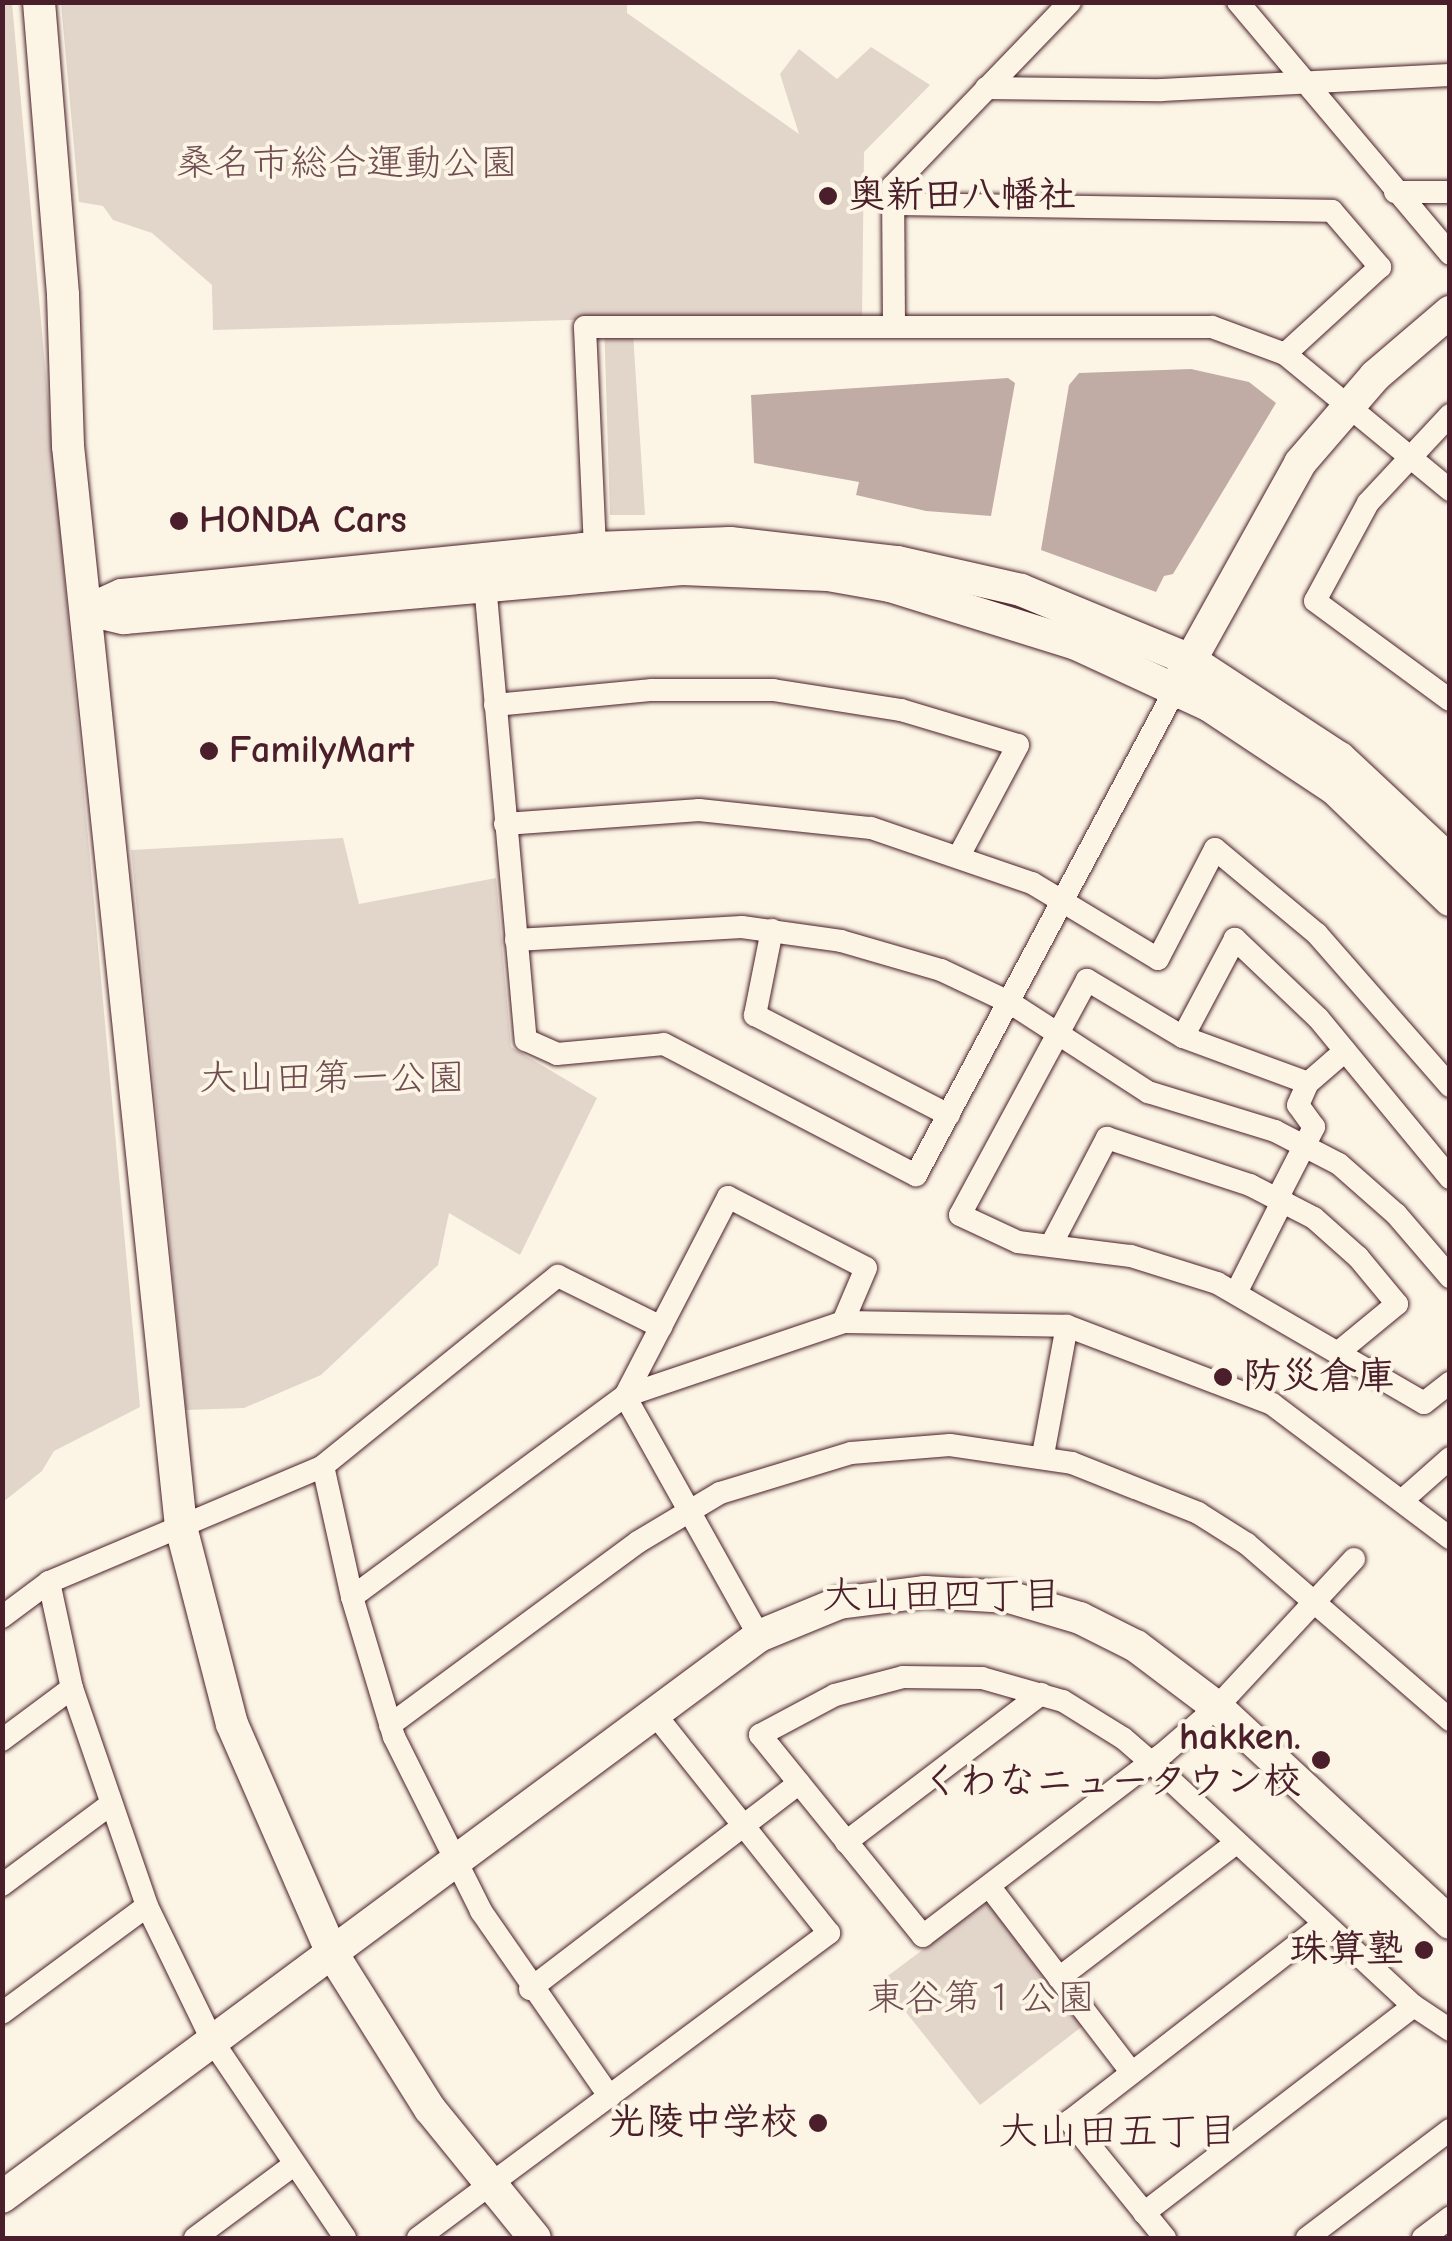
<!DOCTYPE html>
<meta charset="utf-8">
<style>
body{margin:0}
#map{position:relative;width:1452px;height:2241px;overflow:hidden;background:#fcf5e5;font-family:"Comic Neue","Klee One",sans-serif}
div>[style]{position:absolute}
.green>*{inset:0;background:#e2d5ca}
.water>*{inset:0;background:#c0aca5}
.roads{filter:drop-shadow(0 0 2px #4a1f2b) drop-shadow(0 0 2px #4a1f2b)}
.street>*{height:22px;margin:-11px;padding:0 11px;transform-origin:11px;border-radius:11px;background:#fcf5e5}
.secondary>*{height:32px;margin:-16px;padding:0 16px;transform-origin:16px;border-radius:16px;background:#fcf5e5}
.dots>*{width:28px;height:28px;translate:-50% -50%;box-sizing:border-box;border:5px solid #fcf5e5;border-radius:50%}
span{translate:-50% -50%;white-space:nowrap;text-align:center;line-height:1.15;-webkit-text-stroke:8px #fcf5e5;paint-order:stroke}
.park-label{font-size:38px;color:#704c53}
.poi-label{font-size:38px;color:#4a1f2b;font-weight:700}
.left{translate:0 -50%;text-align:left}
.right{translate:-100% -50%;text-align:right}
.neighbourhood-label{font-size:40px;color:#4a1f2b}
.frame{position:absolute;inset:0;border:5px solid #4a1f2b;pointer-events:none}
</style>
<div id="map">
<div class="green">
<div style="clip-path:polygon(12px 3px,140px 1407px,54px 1451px,42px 1471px,3px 1502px,2px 3px)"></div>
<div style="clip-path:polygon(61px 3px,627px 3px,627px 13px,799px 134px,780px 74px,799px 49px,837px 79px,871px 47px,930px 85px,864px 152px,862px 320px,632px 319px,645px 515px,610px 515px,604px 319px,213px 330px,212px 285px,152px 233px,113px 220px,103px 206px,79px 202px)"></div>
<div style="clip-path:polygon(343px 838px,359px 904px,496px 878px,511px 1047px,597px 1098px,520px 1255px,449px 1213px,438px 1265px,321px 1375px,244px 1408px,186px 1410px,131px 850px)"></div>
<div style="clip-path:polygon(984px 1904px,993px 1905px,1084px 2025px,980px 2105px,881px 1981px)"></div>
</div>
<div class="water">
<div style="clip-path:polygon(1191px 369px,1249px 382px,1276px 403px,1173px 574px,1164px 576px,1156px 592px,1041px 550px,1069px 385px,1079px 373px)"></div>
<div style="clip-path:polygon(1008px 378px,1015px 383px,991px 516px,926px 511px,856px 495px,859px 482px,754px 463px,751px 395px)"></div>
</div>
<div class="roads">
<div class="street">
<div style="left:1238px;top:2px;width:329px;rotate:49.9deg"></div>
<div style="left:986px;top:88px;width:176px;rotate:0.7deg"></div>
<div style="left:1162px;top:90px;width:288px;rotate:-3deg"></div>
<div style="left:1395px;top:192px;width:55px"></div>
<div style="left:893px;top:204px;width:439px;rotate:0.9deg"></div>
<div style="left:1332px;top:211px;width:74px;rotate:49.4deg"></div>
<div style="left:1380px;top:267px;width:129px;rotate:137.5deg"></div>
<div style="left:894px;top:326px;width:140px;rotate:-90.4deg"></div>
<div style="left:893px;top:186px;width:255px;rotate:-46.1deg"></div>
<div style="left:1450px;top:415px;width:120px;rotate:133deg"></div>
<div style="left:1368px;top:503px;width:111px;rotate:118.4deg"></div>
<div style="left:1315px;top:601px;width:167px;rotate:36.3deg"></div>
<div style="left:595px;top:548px;width:221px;rotate:-92.6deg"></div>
<div style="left:585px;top:327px;width:627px"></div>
<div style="left:1212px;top:327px;width:78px;rotate:20.3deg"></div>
<div style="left:1285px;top:354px;width:214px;rotate:39.5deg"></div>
<div style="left:485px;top:584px;width:458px;rotate:84.9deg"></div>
<div style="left:526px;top:1040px;width:34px;rotate:24deg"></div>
<div style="left:557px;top:1054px;width:107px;rotate:-5.3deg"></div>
<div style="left:664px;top:1044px;width:284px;rotate:27.5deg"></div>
<div style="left:916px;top:1175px;width:552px;rotate:-61.9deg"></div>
<div style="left:495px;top:705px;width:158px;rotate:-5.5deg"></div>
<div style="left:652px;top:690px;width:121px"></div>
<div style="left:773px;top:690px;width:130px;rotate:8.9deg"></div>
<div style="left:901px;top:710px;width:122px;rotate:16.7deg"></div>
<div style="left:1018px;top:745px;width:123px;rotate:118deg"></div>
<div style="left:505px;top:824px;width:195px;rotate:-4.1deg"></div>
<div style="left:699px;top:810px;width:173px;rotate:6deg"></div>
<div style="left:871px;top:828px;width:170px;rotate:18.9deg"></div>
<div style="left:1032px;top:883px;width:147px;rotate:31.1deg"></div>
<div style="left:1158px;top:959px;width:124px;rotate:-62.6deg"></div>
<div style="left:1215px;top:849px;width:133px;rotate:39.8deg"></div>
<div style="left:1317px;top:934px;width:202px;rotate:48.8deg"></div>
<div style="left:772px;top:930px;width:87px;rotate:101.3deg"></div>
<div style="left:755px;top:1015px;width:218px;rotate:27.3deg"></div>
<div style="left:516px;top:940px;width:226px;rotate:-3.3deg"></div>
<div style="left:742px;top:927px;width:100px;rotate:8deg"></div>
<div style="left:841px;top:941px;width:104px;rotate:16.2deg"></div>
<div style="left:941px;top:970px;width:75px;rotate:25.2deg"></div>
<div style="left:1009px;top:1002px;width:166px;rotate:32.9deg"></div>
<div style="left:1148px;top:1092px;width:133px;rotate:17.1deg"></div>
<div style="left:1275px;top:1131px;width:72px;rotate:27.3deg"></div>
<div style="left:1339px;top:1164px;width:76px;rotate:41.3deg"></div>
<div style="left:1396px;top:1214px;width:83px;rotate:49.4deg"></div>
<div style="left:1183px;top:1037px;width:133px;rotate:20.2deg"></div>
<div style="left:1308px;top:1083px;width:49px;rotate:-40.9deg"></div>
<div style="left:1450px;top:1178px;width:207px;rotate:-129.5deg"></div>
<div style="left:1318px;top:1018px;width:115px;rotate:-136.4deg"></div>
<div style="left:1235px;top:939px;width:111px;rotate:118deg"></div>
<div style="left:1183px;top:1037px;width:112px;rotate:-149.3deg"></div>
<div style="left:1087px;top:980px;width:267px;rotate:118.4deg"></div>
<div style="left:960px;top:1215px;width:64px;rotate:25deg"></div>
<div style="left:1018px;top:1242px;width:114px;rotate:7.1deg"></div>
<div style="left:1131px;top:1256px;width:90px;rotate:17.4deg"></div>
<div style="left:1217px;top:1283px;width:239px;rotate:30.1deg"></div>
<div style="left:1424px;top:1403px;width:33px;rotate:-38deg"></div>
<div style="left:1278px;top:1197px;width:79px;rotate:-62.8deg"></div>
<div style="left:1314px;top:1127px;width:27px;rotate:-126deg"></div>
<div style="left:1298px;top:1105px;width:24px;rotate:-66deg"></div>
<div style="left:1051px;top:1245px;width:121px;rotate:-62.4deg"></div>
<div style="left:1107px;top:1138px;width:151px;rotate:18.2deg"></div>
<div style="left:1250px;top:1185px;width:72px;rotate:27.3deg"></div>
<div style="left:1314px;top:1218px;width:59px;rotate:41.6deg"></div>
<div style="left:1358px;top:1257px;width:61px;rotate:50.3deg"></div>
<div style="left:1397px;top:1304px;width:74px;rotate:140.5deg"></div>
<div style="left:1236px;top:1293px;width:104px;rotate:-63.2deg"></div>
<div style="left:625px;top:1396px;width:224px;rotate:-62.6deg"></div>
<div style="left:728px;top:1197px;width:155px;rotate:27.2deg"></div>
<div style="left:866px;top:1268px;width:59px;rotate:113.1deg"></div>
<div style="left:625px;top:1396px;width:275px;rotate:60.8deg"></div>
<div style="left:1043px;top:1455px;width:131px;rotate:-79.5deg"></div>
<div style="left:323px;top:1466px;width:134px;rotate:77.5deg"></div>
<div style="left:352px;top:1597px;width:146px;rotate:73.3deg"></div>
<div style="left:394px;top:1737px;width:195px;rotate:63.4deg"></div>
<div style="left:481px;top:1911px;width:226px;rotate:55.3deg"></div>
<div style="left:1405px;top:1498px;width:60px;rotate:-41.6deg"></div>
<div style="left:1354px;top:1559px;width:202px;rotate:132.8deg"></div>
<div style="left:1217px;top:1707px;width:70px;rotate:139deg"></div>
<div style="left:1164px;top:1753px;width:16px;rotate:145deg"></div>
<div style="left:1151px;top:1762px;width:287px;rotate:142.7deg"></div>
<div style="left:923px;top:1936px;width:259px;rotate:-129deg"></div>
<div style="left:760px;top:1735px;width:85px;rotate:-28.1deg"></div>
<div style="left:835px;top:1695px;width:70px;rotate:-14.8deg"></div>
<div style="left:903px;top:1677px;width:79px;rotate:0.7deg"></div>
<div style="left:982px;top:1678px;width:84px;rotate:15.9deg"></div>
<div style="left:1063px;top:1701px;width:70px;rotate:31.7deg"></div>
<div style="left:1123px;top:1738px;width:37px;rotate:41deg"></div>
<div style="left:1151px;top:1762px;width:359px;rotate:42.9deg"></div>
<div style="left:1414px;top:2006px;width:43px;rotate:33.7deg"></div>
<div style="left:49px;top:1582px;width:108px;rotate:77.8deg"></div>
<div style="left:72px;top:1688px;width:231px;rotate:71deg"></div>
<div style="left:147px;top:1906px;width:151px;rotate:64.1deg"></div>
<div style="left:213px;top:2042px;width:236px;rotate:56deg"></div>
<div style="left:352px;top:1597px;width:339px;rotate:-36.4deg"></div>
<div style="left:625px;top:1396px;width:230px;rotate:-18.7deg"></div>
<div style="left:843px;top:1322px;width:224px;rotate:1deg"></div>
<div style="left:1067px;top:1326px;width:219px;rotate:20.8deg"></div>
<div style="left:1272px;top:1404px;width:223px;rotate:37deg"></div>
<div style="left:2px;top:1617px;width:59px;rotate:-36.7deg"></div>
<div style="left:49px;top:1582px;width:298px;rotate:-22.9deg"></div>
<div style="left:323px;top:1466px;width:302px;rotate:-39deg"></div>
<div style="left:558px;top:1276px;width:115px;rotate:26.3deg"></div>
<div style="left:390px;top:1725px;width:308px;rotate:-36.4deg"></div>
<div style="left:638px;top:1542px;width:96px;rotate:-30.9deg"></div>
<div style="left:720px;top:1493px;width:137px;rotate:-17deg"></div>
<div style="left:851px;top:1453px;width:99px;rotate:-4.6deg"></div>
<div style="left:950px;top:1445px;width:123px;rotate:8.4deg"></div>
<div style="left:1072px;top:1463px;width:136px;rotate:21.6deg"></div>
<div style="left:1198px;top:1513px;width:58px;rotate:32.3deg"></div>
<div style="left:1247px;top:1544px;width:269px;rotate:40.9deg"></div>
<div style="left:2px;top:1740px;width:87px;rotate:-36.6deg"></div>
<div style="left:846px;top:1842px;width:245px;rotate:-37.2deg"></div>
<div style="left:2px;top:1885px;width:136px;rotate:-36.6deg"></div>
<div style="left:989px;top:1886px;width:235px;rotate:52.6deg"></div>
<div style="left:1059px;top:1978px;width:223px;rotate:-37.3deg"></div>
<div style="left:530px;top:1989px;width:339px;rotate:-37.4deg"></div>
<div style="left:2px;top:2013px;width:180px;rotate:-36.4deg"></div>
<div style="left:1144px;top:2213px;width:340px;rotate:-37.5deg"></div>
<div style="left:195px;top:2238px;width:119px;rotate:-36.5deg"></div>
<div style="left:418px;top:2238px;width:512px;rotate:-36.58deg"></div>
<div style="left:829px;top:1933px;width:281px;rotate:-128.5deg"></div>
<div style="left:1165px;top:2238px;width:151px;rotate:-129.1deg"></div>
<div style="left:1070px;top:2121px;width:321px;rotate:-37.8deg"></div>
<div style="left:1307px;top:2238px;width:179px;rotate:-37.1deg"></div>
<div style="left:1423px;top:2238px;width:34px;rotate:-37deg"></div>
</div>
<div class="secondary">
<div style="left:39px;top:2px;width:294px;rotate:85.3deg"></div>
<div style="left:63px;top:295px;width:151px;rotate:88.1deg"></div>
<div style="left:68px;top:446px;width:1087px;rotate:84.03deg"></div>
<div style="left:181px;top:1527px;width:203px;rotate:75.5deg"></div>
<div style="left:232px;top:1724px;width:250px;rotate:66.4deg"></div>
<div style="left:332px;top:1953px;width:184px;rotate:57.9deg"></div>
<div style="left:430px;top:2109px;width:166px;rotate:50.9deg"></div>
<div style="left:88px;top:610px;width:37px;rotate:13deg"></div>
<div style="left:124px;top:618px;width:560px;rotate:-5.02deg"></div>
<div style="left:682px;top:569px;width:146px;rotate:2.4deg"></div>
<div style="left:828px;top:575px;width:63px;rotate:10.1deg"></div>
<div style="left:890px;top:586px;width:195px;rotate:17.3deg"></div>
<div style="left:1076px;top:644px;width:148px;rotate:24.8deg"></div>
<div style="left:1210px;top:706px;width:150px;rotate:33.6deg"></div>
<div style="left:1335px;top:789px;width:160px;rotate:44deg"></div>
<div style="left:88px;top:610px;width:37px;rotate:-24deg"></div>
<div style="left:122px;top:595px;width:475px;rotate:-5.7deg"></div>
<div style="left:595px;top:548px;width:135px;rotate:-2.1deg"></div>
<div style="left:730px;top:543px;width:169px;rotate:6.5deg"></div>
<div style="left:898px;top:562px;width:126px;rotate:12.8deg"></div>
<div style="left:1021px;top:590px;width:183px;rotate:22.5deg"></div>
<div style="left:1190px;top:660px;width:179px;rotate:33.2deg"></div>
<div style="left:1340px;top:758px;width:151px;rotate:43.1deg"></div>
<div style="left:1180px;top:679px;width:247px;rotate:-60.9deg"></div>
<div style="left:1300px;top:463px;width:115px;rotate:-49.2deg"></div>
<div style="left:1375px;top:376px;width:99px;rotate:-40.5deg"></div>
<div style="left:2px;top:2197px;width:942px;rotate:-36.54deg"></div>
<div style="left:759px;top:1636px;width:87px;rotate:-22.4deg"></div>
<div style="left:839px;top:1603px;width:87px;rotate:-7.3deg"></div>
<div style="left:925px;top:1592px;width:84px;rotate:3.4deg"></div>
<div style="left:1009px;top:1597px;width:74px;rotate:16.5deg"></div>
<div style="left:1080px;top:1618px;width:63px;rotate:26.6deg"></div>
<div style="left:1136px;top:1646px;width:101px;rotate:37deg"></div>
<div style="left:1217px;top:1707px;width:318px;rotate:42.8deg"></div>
</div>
</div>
<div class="dots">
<div style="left:828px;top:196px;background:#4a1f2b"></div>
<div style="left:179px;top:521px;background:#4a1f2b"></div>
<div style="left:209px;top:751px;background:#4a1f2b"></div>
<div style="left:1223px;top:1377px;background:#4a1f2b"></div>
<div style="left:1321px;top:1760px;background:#4a1f2b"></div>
<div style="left:1424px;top:1950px;background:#4a1f2b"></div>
<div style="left:818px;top:2123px;background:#4a1f2b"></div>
</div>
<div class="park-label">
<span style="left:347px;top:164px">桑名市総合運動公園</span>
<span style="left:332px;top:1079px">大山田第一公園</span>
<span style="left:981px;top:1999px">東谷第１公園</span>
</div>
<div class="poi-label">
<span class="left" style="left:848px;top:196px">奥新田八幡社</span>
<span class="left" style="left:199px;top:521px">HONDA Cars</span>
<span class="left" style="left:229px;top:751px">FamilyMart</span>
<span class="left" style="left:1243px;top:1377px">防災倉庫</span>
<span class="right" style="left:1301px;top:1760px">hakken.<br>くわなニュータウン校</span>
<span class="right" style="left:1404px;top:1950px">珠算塾</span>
<span class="right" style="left:798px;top:2123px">光陵中学校</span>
</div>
<div class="neighbourhood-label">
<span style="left:942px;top:1595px">大山田四丁目</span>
<span style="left:1118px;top:2131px">大山田五丁目</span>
</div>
<div class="frame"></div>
</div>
